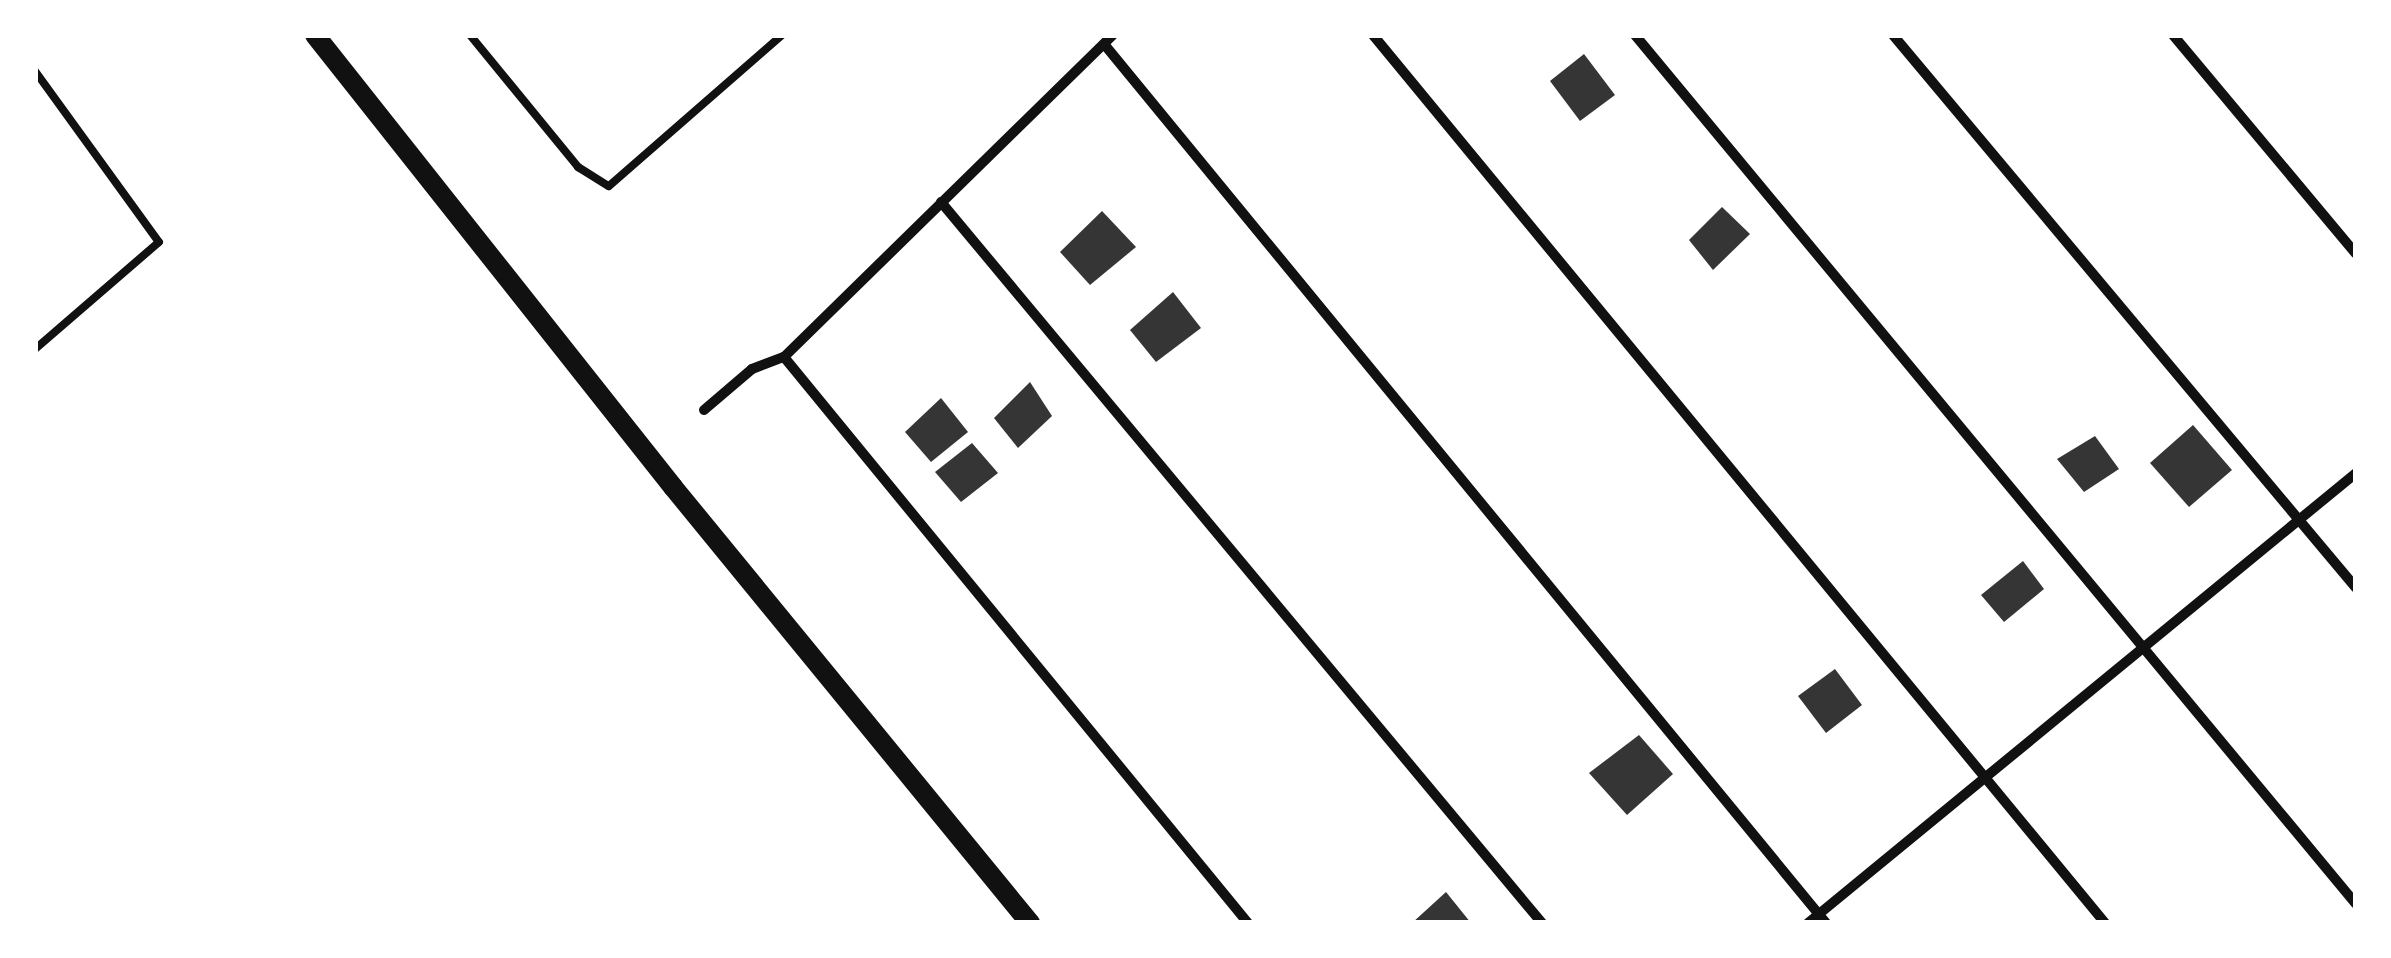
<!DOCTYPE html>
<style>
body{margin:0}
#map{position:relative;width:2391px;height:958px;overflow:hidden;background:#fff;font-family:"PT Serif",serif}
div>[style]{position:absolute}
.building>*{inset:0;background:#353535}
.service>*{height:8px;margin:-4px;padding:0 4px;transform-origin:4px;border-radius:4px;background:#111}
.minor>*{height:10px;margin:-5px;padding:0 5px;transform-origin:5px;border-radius:5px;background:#111}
.secondary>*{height:20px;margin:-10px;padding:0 10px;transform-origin:10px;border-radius:10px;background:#111}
span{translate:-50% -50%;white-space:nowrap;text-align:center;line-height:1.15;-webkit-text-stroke:10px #fff;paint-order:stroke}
.frame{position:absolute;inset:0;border:38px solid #fff;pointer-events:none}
</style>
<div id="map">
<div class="building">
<div style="clip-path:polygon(1584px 54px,1615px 95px,1580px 121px,1550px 81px)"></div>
<div style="clip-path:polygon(1722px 207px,1750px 234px,1713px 270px,1689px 240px)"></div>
<div style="clip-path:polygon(1102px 211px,1136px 247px,1090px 285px,1060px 252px)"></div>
<div style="clip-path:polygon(1173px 292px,1201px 328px,1156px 362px,1130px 330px)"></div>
<div style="clip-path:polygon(1030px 382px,1052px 416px,1018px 448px,994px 418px)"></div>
<div style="clip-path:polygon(941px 398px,968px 432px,931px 462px,905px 432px)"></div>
<div style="clip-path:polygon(2193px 425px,2232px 470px,2189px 507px,2150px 463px)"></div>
<div style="clip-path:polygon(2095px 436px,2119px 469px,2084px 492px,2057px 459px)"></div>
<div style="clip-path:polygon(972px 443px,998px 473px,961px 502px,935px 472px)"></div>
<div style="clip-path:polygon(2023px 561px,2044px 589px,2004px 622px,1981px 595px)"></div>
<div style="clip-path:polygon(1835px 669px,1862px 705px,1826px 733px,1798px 696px)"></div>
<div style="clip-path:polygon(1639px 735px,1673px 774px,1627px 815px,1589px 773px)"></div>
<div style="clip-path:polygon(1446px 892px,1471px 923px,1412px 923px)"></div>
</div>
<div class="service">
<div style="left:470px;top:35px;width:171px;rotate:50.7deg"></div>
<div style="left:578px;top:167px;width:36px;rotate:32deg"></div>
<div style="left:609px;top:186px;width:230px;rotate:-41.1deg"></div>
<div style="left:35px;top:71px;width:211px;rotate:54.1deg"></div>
<div style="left:159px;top:242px;width:164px;rotate:139.2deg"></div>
</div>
<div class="minor">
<div style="left:1373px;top:35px;width:1151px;rotate:50.5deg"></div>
<div style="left:1635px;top:35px;width:1129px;rotate:50.32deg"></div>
<div style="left:1893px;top:35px;width:721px;rotate:50.06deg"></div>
<div style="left:2173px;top:35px;width:285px;rotate:50.1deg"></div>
<div style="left:1104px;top:44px;width:1138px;rotate:50.6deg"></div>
<div style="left:941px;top:202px;width:939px;rotate:50.19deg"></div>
<div style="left:784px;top:357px;width:732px;rotate:50.66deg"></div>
<div style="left:704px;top:410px;width:63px;rotate:-40.5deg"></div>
<div style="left:752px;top:369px;width:34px;rotate:-21deg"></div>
<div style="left:784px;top:357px;width:460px;rotate:-44.4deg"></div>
<div style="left:1808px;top:923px;width:709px;rotate:-39.39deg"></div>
</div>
<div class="secondary">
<div style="left:315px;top:35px;width:577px;rotate:51.62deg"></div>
<div style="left:673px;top:487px;width:564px;rotate:50.69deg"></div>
</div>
<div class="frame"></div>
</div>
